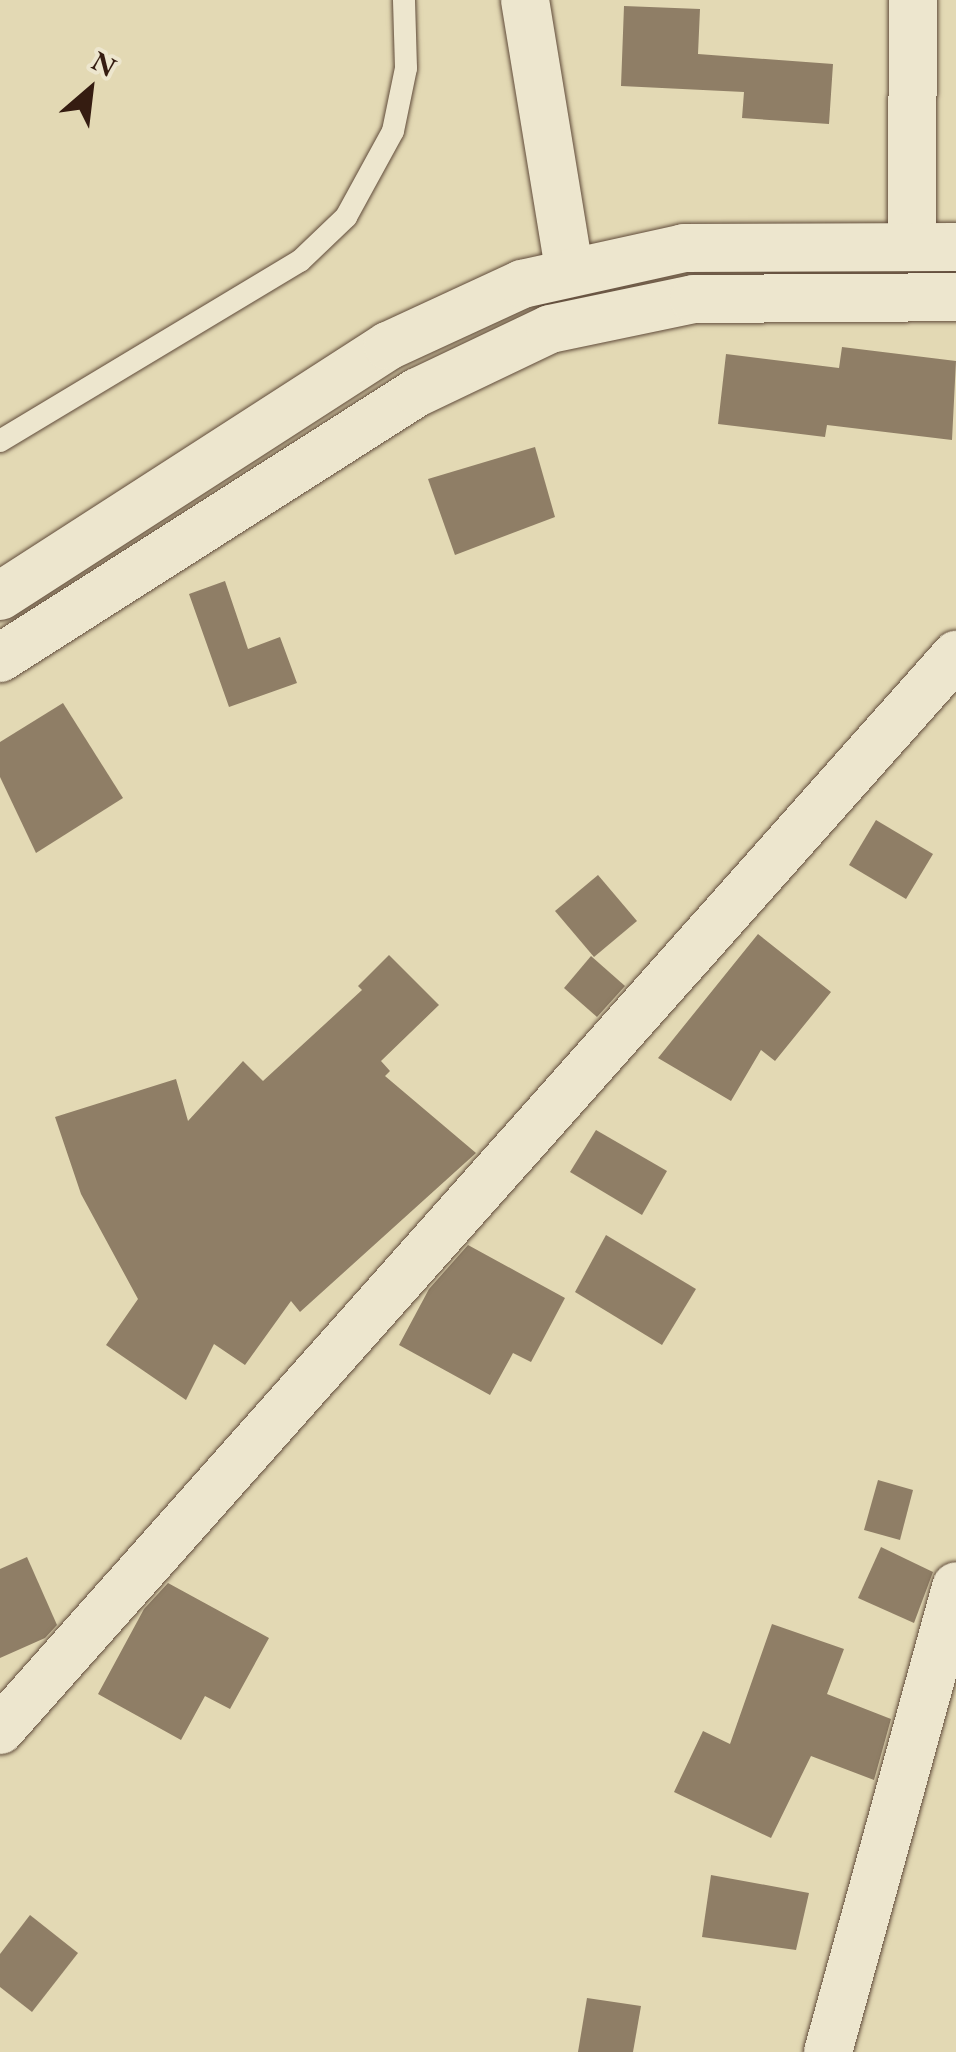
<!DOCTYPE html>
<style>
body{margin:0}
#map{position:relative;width:956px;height:2052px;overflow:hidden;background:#e3d9b4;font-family:"EB Garamond",serif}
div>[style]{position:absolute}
.building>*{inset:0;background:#8f7e66}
.roads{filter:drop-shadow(0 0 2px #604b3a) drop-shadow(0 0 2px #604b3a)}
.lane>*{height:22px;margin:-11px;padding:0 11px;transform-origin:11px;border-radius:11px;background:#ede6ce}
.street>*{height:48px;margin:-24px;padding:0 24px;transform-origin:24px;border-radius:24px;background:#ede6ce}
span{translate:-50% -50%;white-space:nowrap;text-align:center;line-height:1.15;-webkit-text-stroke:8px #ede6ce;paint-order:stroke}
.north{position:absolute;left:40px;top:40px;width:100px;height:100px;-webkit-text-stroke:8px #ede6ce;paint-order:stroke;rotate:28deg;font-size:28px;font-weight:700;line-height:40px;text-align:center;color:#351c11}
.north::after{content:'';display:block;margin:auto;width:35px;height:45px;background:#351c11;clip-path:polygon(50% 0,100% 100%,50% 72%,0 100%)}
</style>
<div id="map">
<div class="building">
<div style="clip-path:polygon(624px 6px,700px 9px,698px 54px,833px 64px,829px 124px,742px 118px,744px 92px,621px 86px)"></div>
<div style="clip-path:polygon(842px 347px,956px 361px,952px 440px,827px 425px,825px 437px,718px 424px,726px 354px,839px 368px)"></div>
<div style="clip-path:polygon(535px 447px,555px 517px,455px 555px,428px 479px)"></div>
<div style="clip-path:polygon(225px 581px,248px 649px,280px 637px,297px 683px,229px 707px,189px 594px)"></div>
<div style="clip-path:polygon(63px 703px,123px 798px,36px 853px,0 777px,0 742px)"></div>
<div style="clip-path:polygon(876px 820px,933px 854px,906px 899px,849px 865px)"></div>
<div style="clip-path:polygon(598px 875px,637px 921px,594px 957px,555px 911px)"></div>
<div style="clip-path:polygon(758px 934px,831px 992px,775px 1061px,761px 1050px,731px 1101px,658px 1058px)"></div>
<div style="clip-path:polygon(389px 955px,439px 1005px,381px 1061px,390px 1071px,385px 1076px,476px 1153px,300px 1312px,291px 1301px,245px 1365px,214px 1344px,186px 1400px,106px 1345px,138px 1299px,81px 1194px,55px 1117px,176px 1079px,188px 1121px,243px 1061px,263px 1081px,362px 990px,358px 986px)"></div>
<div style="clip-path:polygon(591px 956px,625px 986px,597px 1017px,564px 988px)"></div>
<div style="clip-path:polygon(596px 1130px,667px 1171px,642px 1215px,570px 1172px)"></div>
<div style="clip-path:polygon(606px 1235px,696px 1289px,662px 1345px,575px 1292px)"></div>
<div style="clip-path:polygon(468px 1245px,565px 1298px,531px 1362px,513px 1353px,490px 1395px,399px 1345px,429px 1289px)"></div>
<div style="clip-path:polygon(878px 1480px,913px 1490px,900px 1540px,864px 1530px)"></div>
<div style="clip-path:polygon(881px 1547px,933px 1572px,914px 1623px,858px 1598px)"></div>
<div style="clip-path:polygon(27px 1557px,57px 1625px,45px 1638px,0 1658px,0 1569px)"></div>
<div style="clip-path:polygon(168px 1583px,269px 1638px,230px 1709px,205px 1696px,181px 1740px,98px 1694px,144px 1609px)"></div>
<div style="clip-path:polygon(772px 1624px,844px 1649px,827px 1694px,891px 1719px,874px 1780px,811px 1756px,771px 1838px,674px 1792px,703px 1731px,730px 1744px)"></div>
<div style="clip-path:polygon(711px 1875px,809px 1893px,796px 1950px,702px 1937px)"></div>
<div style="clip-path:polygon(30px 1915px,78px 1953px,32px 2012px,0 1987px,0 1954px)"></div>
<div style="clip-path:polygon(587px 1998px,641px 2006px,633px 2052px,578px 2052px)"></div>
</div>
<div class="roads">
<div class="lane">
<div style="left:0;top:441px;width:350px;rotate:-31deg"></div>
<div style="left:300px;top:261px;width:64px;rotate:-43.7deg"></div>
<div style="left:346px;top:217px;width:98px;rotate:-61.3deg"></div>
<div style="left:393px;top:131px;width:64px;rotate:-78.3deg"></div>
<div style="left:406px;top:68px;width:68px;rotate:-91.7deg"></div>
</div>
<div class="street">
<div style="left:525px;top:0;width:273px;rotate:80.7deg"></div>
<div style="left:912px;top:245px;width:245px;rotate:-89.8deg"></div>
<div style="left:0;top:596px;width:462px;rotate:-32.8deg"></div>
<div style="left:388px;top:346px;width:148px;rotate:-24.8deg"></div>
<div style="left:522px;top:284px;width:166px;rotate:-12.5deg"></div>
<div style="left:684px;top:248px;width:272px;rotate:-0.2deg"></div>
<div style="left:0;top:658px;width:495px;rotate:-32.5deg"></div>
<div style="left:418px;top:392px;width:146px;rotate:-25.5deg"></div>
<div style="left:550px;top:329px;width:147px;rotate:-11.8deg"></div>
<div style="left:694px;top:299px;width:262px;rotate:-0.4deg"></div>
<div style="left:0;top:1730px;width:1439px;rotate:-48.35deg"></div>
<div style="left:828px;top:2052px;width:483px;rotate:-74.6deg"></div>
</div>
</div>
<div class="north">N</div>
</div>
